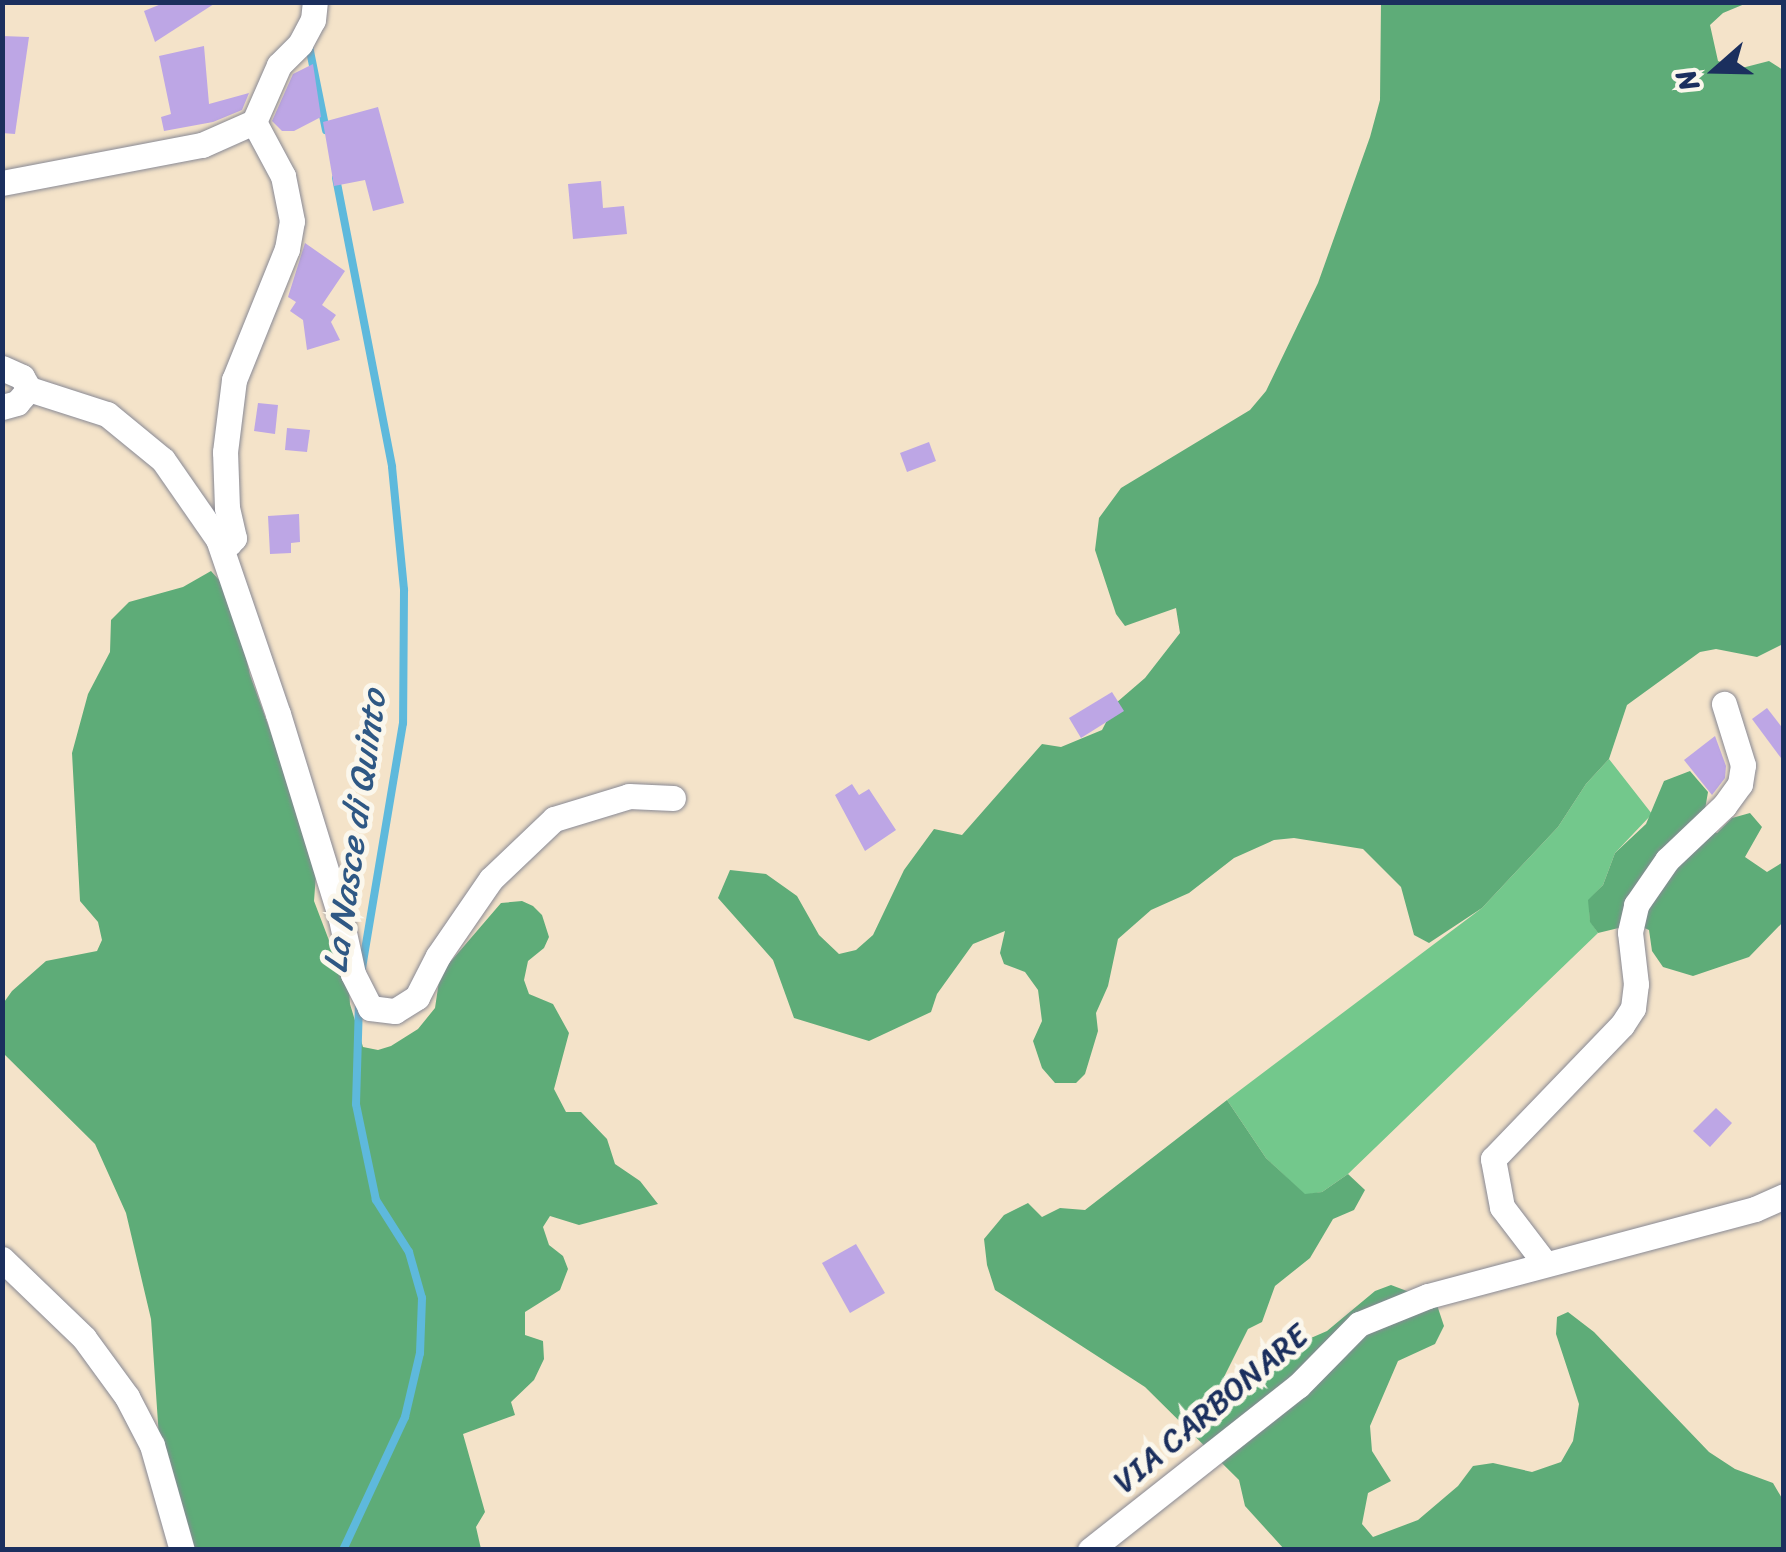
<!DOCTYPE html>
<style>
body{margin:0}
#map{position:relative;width:1786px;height:1552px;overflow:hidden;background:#f4e3c9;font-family:Sriracha,sans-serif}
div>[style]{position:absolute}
.green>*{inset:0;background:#73c88c}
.forest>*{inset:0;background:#5eac78}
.stream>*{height:8px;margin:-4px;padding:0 4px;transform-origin:4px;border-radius:4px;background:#5eb9dc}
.building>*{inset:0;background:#bda6e5}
.roads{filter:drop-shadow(0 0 2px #888994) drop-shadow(0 0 2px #888994)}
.minor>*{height:25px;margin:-12.5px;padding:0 12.5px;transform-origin:12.5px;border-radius:12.5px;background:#fff}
span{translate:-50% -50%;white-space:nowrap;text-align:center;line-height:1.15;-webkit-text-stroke:10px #fbf7ec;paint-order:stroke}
.street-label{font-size:32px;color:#1b2f5e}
.water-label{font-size:35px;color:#2f5884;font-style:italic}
.frame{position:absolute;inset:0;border:5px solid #1b2f5e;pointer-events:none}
.north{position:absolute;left:1666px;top:20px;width:100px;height:100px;-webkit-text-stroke:8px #fbf7ec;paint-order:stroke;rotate:250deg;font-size:28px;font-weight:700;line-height:40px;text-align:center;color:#1b2f5e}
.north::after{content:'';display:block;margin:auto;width:35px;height:45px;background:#1b2f5e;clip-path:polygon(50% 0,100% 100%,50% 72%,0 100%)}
</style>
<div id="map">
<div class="green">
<div style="clip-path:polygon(1609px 759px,1652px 814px,1615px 853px,1603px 885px,1589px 900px,1590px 921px,1598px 933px,1348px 1174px,1322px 1192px,1305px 1195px,1266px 1158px,1227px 1100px,1482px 908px,1558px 827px,1586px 784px)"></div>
</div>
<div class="forest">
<div style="clip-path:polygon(1381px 3px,1747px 3px,1723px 13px,1710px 25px,1718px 61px,1738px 69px,1769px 61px,1783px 70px,1783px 644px,1757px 657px,1716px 649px,1700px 652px,1627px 705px,1609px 759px,1586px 784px,1558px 827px,1482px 908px,1429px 943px,1414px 935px,1401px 887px,1363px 849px,1294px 838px,1274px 840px,1234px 858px,1189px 893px,1151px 910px,1118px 939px,1108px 986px,1096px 1013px,1098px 1031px,1085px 1074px,1076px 1083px,1055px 1083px,1042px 1068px,1033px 1041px,1042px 1021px,1038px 990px,1025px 972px,1004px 964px,1000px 953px,1005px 931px,973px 944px,937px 994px,931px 1012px,869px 1041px,794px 1018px,773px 960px,718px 898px,730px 870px,766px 874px,797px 896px,819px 935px,839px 954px,856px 950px,873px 935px,904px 870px,934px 829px,962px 835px,1042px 744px,1061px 747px,1102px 730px,1116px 703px,1145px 678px,1180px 633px,1176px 608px,1125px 626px,1116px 614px,1095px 550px,1099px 518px,1121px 488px,1250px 410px,1266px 391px,1318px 283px,1370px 137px,1380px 100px)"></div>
<div style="clip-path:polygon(211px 571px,220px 581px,240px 631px,250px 675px,317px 861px,314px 901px,330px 943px,348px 971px,350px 1004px,363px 1047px,378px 1050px,391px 1046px,418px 1029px,435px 1008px,440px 974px,501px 903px,522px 901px,533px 906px,542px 915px,549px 937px,544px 948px,528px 961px,524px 980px,529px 994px,553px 1004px,569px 1033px,554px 1089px,566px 1112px,581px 1112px,607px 1139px,615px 1164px,640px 1181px,658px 1204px,579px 1225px,550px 1216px,543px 1227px,549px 1245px,563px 1256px,568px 1269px,560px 1290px,525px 1312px,525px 1335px,543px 1341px,544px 1359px,534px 1380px,511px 1402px,515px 1415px,463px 1434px,485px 1512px,476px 1527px,481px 1549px,184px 1549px,159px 1438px,151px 1319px,126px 1213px,95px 1144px,3px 1053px,2px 1005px,12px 991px,46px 961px,97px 951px,102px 940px,98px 922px,80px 901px,72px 753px,88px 694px,110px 652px,111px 620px,129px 602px,183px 587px)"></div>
<div style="clip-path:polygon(1690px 771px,1708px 792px,1702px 827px,1717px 833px,1732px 818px,1750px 813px,1762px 827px,1745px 857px,1767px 872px,1783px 862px,1783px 922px,1749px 957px,1693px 976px,1663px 967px,1652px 951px,1649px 930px,1635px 924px,1598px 933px,1590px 922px,1588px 900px,1603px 885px,1615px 853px,1646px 824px,1664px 781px)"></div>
<div style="clip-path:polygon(1227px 1100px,1266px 1158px,1305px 1194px,1322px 1192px,1348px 1174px,1365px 1190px,1354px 1210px,1333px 1219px,1310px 1258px,1275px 1286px,1262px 1322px,1248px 1329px,1224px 1377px,1240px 1378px,1269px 1368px,1304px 1341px,1327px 1331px,1375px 1291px,1391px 1285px,1436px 1302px,1444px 1326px,1435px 1344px,1398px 1361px,1370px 1426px,1372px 1451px,1391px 1481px,1368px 1493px,1362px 1524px,1373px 1537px,1418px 1520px,1458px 1486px,1473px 1466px,1493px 1463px,1532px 1472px,1561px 1462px,1573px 1441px,1579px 1404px,1556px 1334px,1557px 1317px,1568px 1312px,1594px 1332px,1709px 1452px,1735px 1469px,1773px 1483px,1783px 1500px,1783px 1549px,1284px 1549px,1245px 1506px,1239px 1480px,1145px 1387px,995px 1290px,987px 1265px,984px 1239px,1004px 1215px,1028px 1203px,1042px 1217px,1060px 1208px,1085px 1210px)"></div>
</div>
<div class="stream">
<div style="left:309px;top:46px;width:86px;rotate:78.6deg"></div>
<div style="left:336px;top:178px;width:294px;rotate:79deg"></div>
<div style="left:392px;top:467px;width:124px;rotate:84.4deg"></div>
<div style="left:404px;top:590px;width:133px;rotate:90.4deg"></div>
<div style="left:403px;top:723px;width:249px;rotate:99.5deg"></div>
<div style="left:343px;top:1550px;width:147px;rotate:-65deg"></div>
<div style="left:405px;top:1417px;width:66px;rotate:-76.8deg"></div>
<div style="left:420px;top:1353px;width:55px;rotate:-87.9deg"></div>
<div style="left:422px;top:1298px;width:48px;rotate:-105.8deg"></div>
<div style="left:409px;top:1252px;width:62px;rotate:-122.4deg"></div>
<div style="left:376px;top:1200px;width:98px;rotate:-101.8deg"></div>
<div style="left:356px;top:1104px;width:101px;rotate:-88.3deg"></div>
</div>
<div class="building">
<div style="clip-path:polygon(166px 2px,217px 2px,155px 42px,144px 11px)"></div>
<div style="clip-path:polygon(2px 36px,29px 37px,15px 134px,2px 133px)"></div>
<div style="clip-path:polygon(204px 46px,209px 104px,249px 93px,242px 110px,213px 122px,164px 131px,161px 117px,171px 114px,159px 56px)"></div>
<div style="clip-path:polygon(313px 64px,321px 117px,294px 131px,282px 131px,272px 121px,293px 74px)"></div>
<div style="clip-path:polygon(378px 107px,404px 203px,373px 211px,365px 180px,334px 186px,323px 122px)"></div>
<div style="clip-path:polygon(601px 181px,603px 208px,624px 206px,627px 234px,573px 239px,568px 184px)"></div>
<div style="clip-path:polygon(305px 243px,345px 271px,322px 305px,336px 315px,331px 322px,340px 340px,307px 350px,303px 320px,290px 311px,296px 302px,288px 297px)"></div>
<div style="clip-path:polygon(258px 403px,278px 405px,275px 434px,254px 431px)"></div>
<div style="clip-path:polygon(287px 428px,310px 430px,307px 452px,285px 450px)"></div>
<div style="clip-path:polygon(929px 442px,936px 461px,907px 472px,900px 453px)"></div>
<div style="clip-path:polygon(299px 514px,300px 542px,291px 543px,291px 553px,270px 554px,268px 516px)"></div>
<div style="clip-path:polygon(1112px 692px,1124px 711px,1081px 738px,1069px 718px)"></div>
<div style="clip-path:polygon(1767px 708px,1784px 730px,1784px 762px,1752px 719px)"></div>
<div style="clip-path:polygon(1715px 736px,1726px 766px,1725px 778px,1712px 795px,1684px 760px)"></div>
<div style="clip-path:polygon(852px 784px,859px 795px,869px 789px,896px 830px,865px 851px,835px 795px)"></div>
<div style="clip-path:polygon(1716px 1108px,1732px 1123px,1710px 1147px,1693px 1131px)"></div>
<div style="clip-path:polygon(856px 1244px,885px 1293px,850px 1313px,822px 1263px)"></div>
</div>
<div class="roads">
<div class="minor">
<div style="left:2px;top:183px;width:204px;rotate:-10.8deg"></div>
<div style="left:202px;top:145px;width:57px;rotate:-23.9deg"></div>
<div style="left:2px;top:368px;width:22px;rotate:24deg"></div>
<div style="left:22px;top:377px;width:14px;rotate:60deg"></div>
<div style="left:29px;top:389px;width:18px;rotate:131deg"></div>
<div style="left:17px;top:403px;width:16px;rotate:165deg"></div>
<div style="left:29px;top:389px;width:82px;rotate:17.8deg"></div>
<div style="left:107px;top:414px;width:72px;rotate:39.4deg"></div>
<div style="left:163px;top:460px;width:96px;rotate:55.2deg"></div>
<div style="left:218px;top:539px;width:185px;rotate:71.1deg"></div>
<div style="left:278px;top:714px;width:214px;rotate:72.9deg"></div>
<div style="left:341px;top:919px;width:56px;rotate:77.7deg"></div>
<div style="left:353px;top:974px;width:38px;rotate:63deg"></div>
<div style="left:370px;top:1008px;width:25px;rotate:7deg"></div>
<div style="left:395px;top:1011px;width:26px;rotate:-32deg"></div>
<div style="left:417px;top:997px;width:46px;rotate:-62.9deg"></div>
<div style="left:438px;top:956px;width:93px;rotate:-55.5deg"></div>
<div style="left:491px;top:879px;width:87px;rotate:-43.6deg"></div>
<div style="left:554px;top:819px;width:78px;rotate:-17deg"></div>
<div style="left:629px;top:796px;width:44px;rotate:2.6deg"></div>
<div style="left:218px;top:539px;width:12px;rotate:20deg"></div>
<div style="left:229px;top:543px;width:7px;rotate:-45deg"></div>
<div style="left:234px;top:538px;width:31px;rotate:-103deg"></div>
<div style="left:227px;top:508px;width:56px;rotate:-92deg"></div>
<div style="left:225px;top:452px;width:73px;rotate:-82.9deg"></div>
<div style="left:234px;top:380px;width:141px;rotate:-68deg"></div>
<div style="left:287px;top:249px;width:28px;rotate:-80deg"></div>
<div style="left:292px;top:221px;width:46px;rotate:-101.3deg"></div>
<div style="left:283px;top:176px;width:61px;rotate:-118.2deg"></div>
<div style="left:254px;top:122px;width:62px;rotate:-66.3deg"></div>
<div style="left:279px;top:65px;width:30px;rotate:-45deg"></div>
<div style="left:300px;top:44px;width:27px;rotate:-62deg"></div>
<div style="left:313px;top:20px;width:18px;rotate:-84deg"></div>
<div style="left:2px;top:1259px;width:114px;rotate:43.9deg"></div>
<div style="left:84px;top:1338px;width:73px;rotate:53.9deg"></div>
<div style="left:127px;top:1397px;width:54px;rotate:62.5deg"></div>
<div style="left:152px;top:1445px;width:109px;rotate:74.1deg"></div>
<div style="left:1544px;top:1262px;width:69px;rotate:-127.4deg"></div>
<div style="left:1502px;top:1207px;width:49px;rotate:-100.6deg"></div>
<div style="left:1493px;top:1159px;width:186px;rotate:-46.1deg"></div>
<div style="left:1622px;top:1025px;width:20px;rotate:-57deg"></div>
<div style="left:1633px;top:1008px;width:24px;rotate:-83deg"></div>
<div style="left:1636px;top:984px;width:52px;rotate:-96.6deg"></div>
<div style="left:1630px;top:932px;width:28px;rotate:-77deg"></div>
<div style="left:1636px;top:905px;width:55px;rotate:-55.4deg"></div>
<div style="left:1667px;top:860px;width:79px;rotate:-43.5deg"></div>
<div style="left:1724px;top:806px;width:27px;rotate:-54deg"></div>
<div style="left:1740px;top:784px;width:19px;rotate:-81deg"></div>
<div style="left:1743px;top:765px;width:64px;rotate:-107.3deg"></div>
<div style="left:1090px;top:1550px;width:265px;rotate:-38.3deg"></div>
<div style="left:1298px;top:1386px;width:87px;rotate:-45.5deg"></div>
<div style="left:1359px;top:1324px;width:74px;rotate:-22.1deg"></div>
<div style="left:1428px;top:1296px;width:338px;rotate:-14.9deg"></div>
<div style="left:1755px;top:1209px;width:32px;rotate:-24deg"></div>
</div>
</div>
<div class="street-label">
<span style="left:1211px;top:1409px;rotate:-40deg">VIA CARBONARE</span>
</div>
<div class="water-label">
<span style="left:354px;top:831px;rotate:-82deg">La Nasce di Quinto</span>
</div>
<div class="frame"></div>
<div class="north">N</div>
</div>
